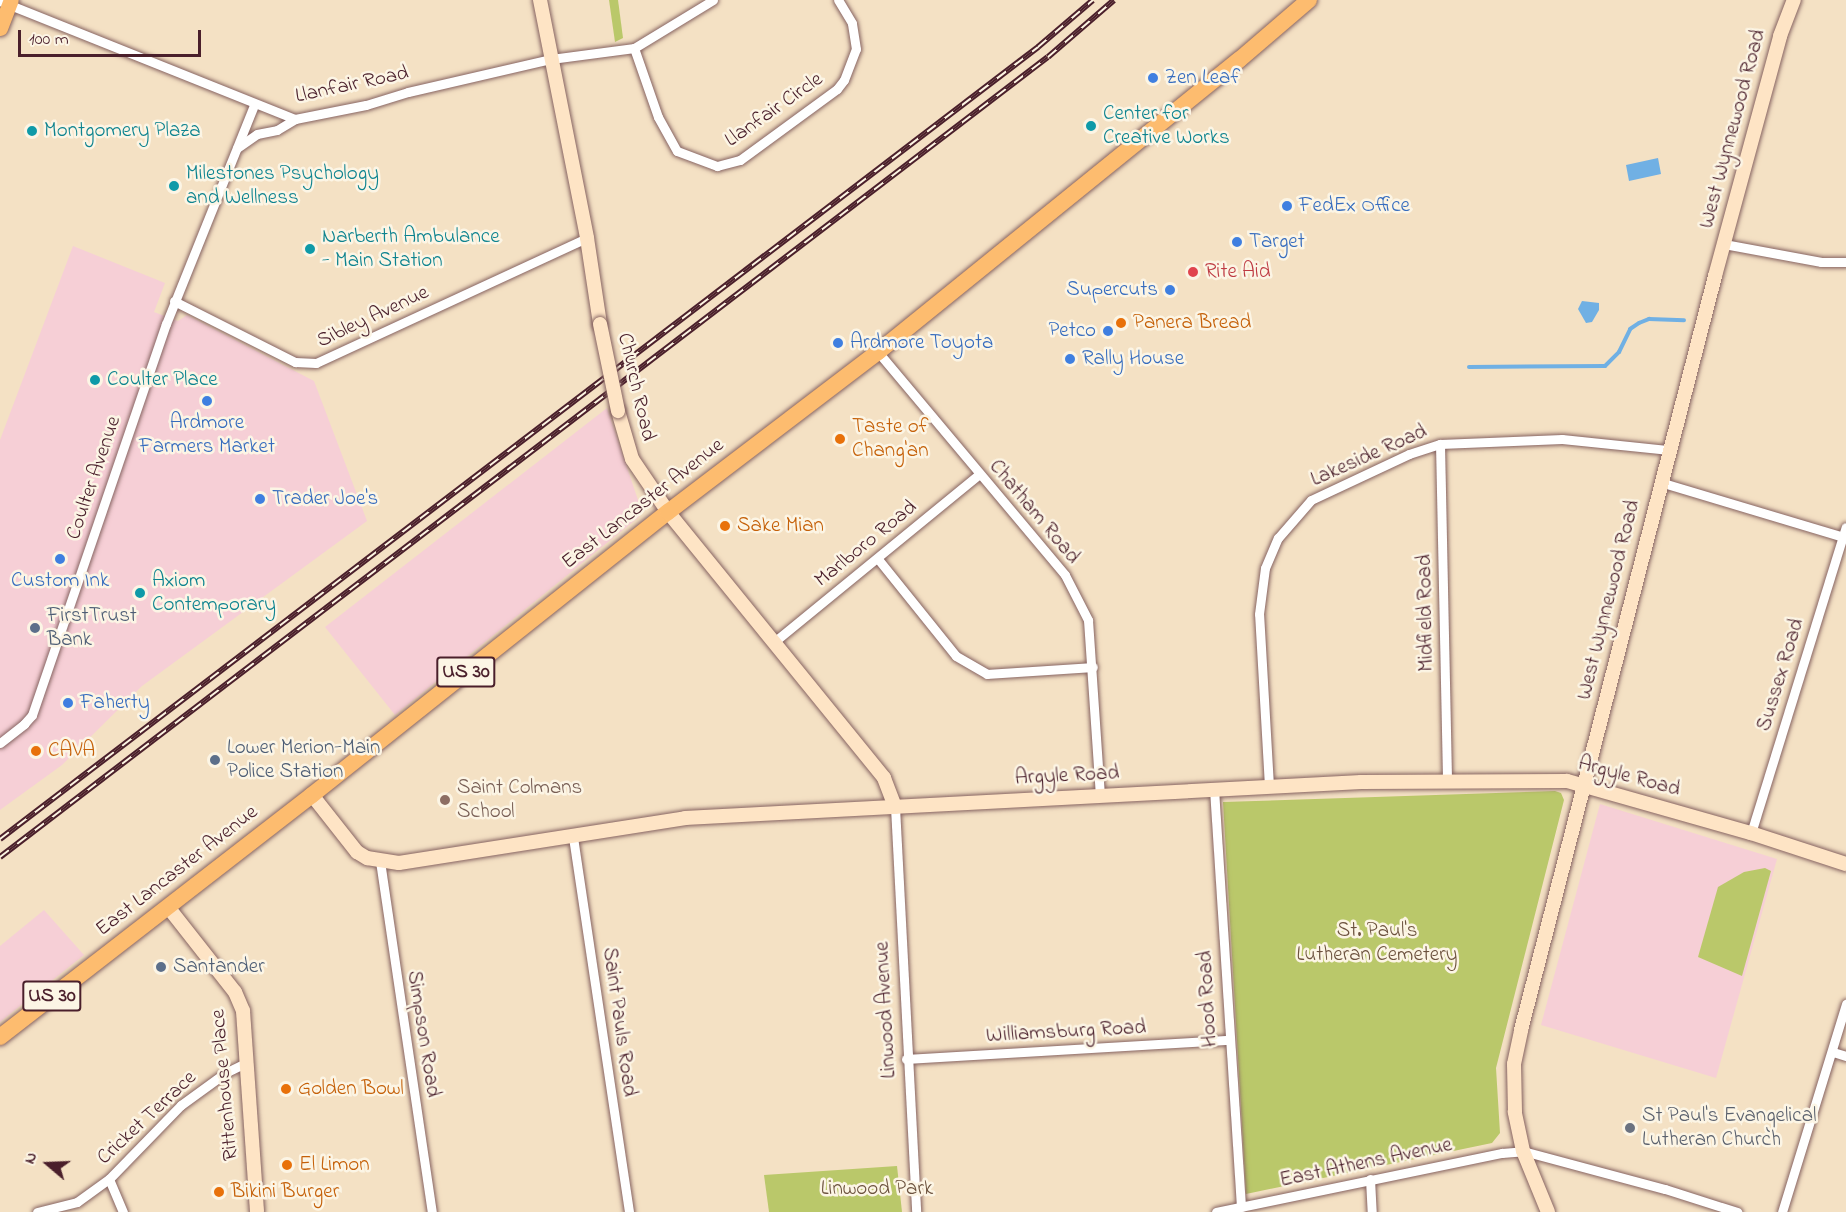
<!DOCTYPE html>
<style>
body{margin:0}
#map{position:relative;width:1846px;height:1212px;overflow:hidden;background:#f4e1c4;font-family:"Indie Flower",sans-serif}
div>[style]{position:absolute}
.built>*{inset:0;background:#f6cfd6}
.green>*{inset:0;background:#bac86a}
.water>*{inset:0;background:#70b0e4}
.stream>*{height:4px;margin:-2px;padding:0 2px;transform-origin:2px;border-radius:2px;background:#70b0e4}
.roads{filter:drop-shadow(0 0 2px #866361) drop-shadow(0 0 2px #866361)}
.street>*{height:9px;margin:-4.5px;padding:0 4.5px;transform-origin:4.5px;border-radius:4.5px;background:#fff}
.secondary>*{height:14px;margin:-7px;padding:0 7px;transform-origin:7px;border-radius:7px;background:#fee4c5}
.primary>*{height:15px;margin:-7.5px;padding:0 7.5px;transform-origin:7.5px;border-radius:7.5px;background:#fdbc6f}
.highway>*{height:16px;margin:-8px;padding:0 8px;transform-origin:8px;border-radius:8px;background:#fdbc6f}
.rail>*{height:6px;margin-top:-3px;transform-origin:0;background:repeating-linear-gradient(90deg,#fcf5e5 0 11px,#4a1f2b 0 22px);box-sizing:border-box;border-block:2px solid #4a1f2b}
.bridges{filter:drop-shadow(0 0 2px #866361) drop-shadow(0 0 2px #866361)}
.secondary-bridge>*{height:14px;margin:-7px;padding:0 7px;transform-origin:7px;border-radius:7px;background:#fee4c5}
.dots>*{width:16px;height:16px;translate:-50% -50%;box-sizing:border-box;border:3px solid #fcf5e5;border-radius:50%}
span{translate:-50% -50%;white-space:nowrap;text-align:center;line-height:1.15;-webkit-text-stroke:5px #fcf5e5;paint-order:stroke}
.shield-label span{padding:2px 4px;background:#fcf5e5;border:2px solid;border-radius:4px;-webkit-text-stroke-width:0}
.shield-label{font-size:20px;color:#4a1f2b;font-weight:700}
.shop-label{font-size:21px;color:#366cbe}
.left{translate:0 -50%;text-align:left}
.right{translate:-100% -50%;text-align:right}
.street-label{font-size:21px;color:#4a1f2b}
.culture-label{font-size:21px;color:#0d838f}
.health-label{font-size:21px;color:#be3a42}
.food-label{font-size:21px;color:#c56008}
.service-label{font-size:21px;color:#4e5e75}
.education-label{font-size:21px;color:#785e54}
.park-label{font-size:21px;color:#6c523e}
.worship-label{font-size:21px;color:#5b616d}
.north{position:absolute;left:18px;top:1134px;width:60px;height:60px;-webkit-text-stroke:4px #fcf5e5;paint-order:stroke;rotate:289deg;font-size:16px;font-weight:700;line-height:24px;text-align:center;color:#4a1f2b}
.north::after{content:'';display:block;margin:auto;width:21px;height:27px;background:#4a1f2b;clip-path:polygon(50% 0,100% 100%,50% 72%,0 100%)}
.scale{position:absolute;left:18px;top:30px;width:183px;height:27px;box-sizing:border-box;border:3px solid #4a1f2b;border-top:0;padding-left:8px;font-size:18px;line-height:21px;white-space:nowrap;color:#4a1f2b;-webkit-text-stroke:4px #fcf5e5;paint-order:stroke}
</style>
<div id="map">
<div class="built">
<div style="clip-path:polygon(73px 246px,165px 283px,154px 312px,178px 321px,187px 315px,314px 381px,367px 521px,142px 686px,62px 765px,0 810px,0 440px)"></div>
<div style="clip-path:polygon(607px 408px,639px 503px,639px 517px,395px 715px,325px 627px)"></div>
<div style="clip-path:polygon(1600px 804px,1777px 859px,1716px 1078px,1541px 1025px)"></div>
<div style="clip-path:polygon(44px 910px,84px 955px,0 1022px,0 946px)"></div>
</div>
<div class="green">
<div style="clip-path:polygon(609px 0,618px 0,623px 38px,615px 42px)"></div>
<div style="clip-path:polygon(1555px 791px,1561px 793px,1564px 800px,1496px 1068px,1500px 1133px,1492px 1143px,1246px 1194px,1223px 802px)"></div>
<div style="clip-path:polygon(1765px 868px,1771px 871px,1742px 976px,1698px 957px,1718px 887px,1744px 872px)"></div>
<div style="clip-path:polygon(897px 1166px,902px 1212px,769px 1212px,764px 1175px)"></div>
</div>
<div class="water">
<div style="clip-path:polygon(1658px 158px,1661px 174px,1629px 181px,1626px 165px)"></div>
<div style="clip-path:polygon(1582px 301px,1599px 303px,1599px 310px,1592px 322px,1586px 323px,1578px 309px)"></div>
</div>
<div class="stream">
<div style="left:1469px;top:367px;width:136px;rotate:-0.4deg"></div>
<div style="left:1605px;top:366px;width:20px;rotate:-45deg"></div>
<div style="left:1619px;top:352px;width:25px;rotate:-64deg"></div>
<div style="left:1630px;top:329px;width:11px;rotate:-34deg"></div>
<div style="left:1639px;top:323px;width:11px;rotate:-22deg"></div>
<div style="left:1649px;top:319px;width:35px;rotate:2deg"></div>
</div>
<div class="roads">
<div class="street">
<div style="left:713px;top:0;width:92px;rotate:148.7deg"></div>
<div style="left:634px;top:48px;width:73px;rotate:70.8deg"></div>
<div style="left:658px;top:117px;width:39px;rotate:61deg"></div>
<div style="left:677px;top:151px;width:43px;rotate:20.6deg"></div>
<div style="left:717px;top:166px;width:24px;rotate:-15deg"></div>
<div style="left:740px;top:160px;width:120px;rotate:-36.2deg"></div>
<div style="left:837px;top:89px;width:11px;rotate:-52deg"></div>
<div style="left:844px;top:80px;width:33px;rotate:-69deg"></div>
<div style="left:856px;top:49px;width:26px;rotate:-99deg"></div>
<div style="left:852px;top:23px;width:27px;rotate:-121deg"></div>
<div style="left:0;top:1px;width:318px;rotate:21.8deg"></div>
<div style="left:295px;top:119px;width:72px;rotate:-11.2deg"></div>
<div style="left:366px;top:105px;width:44px;rotate:-17.2deg"></div>
<div style="left:408px;top:92px;width:147px;rotate:-13deg"></div>
<div style="left:551px;top:59px;width:84px;rotate:-7.5deg"></div>
<div style="left:237px;top:148px;width:24px;rotate:-35deg"></div>
<div style="left:257px;top:134px;width:20px;rotate:-11deg"></div>
<div style="left:277px;top:130px;width:21px;rotate:-31deg"></div>
<div style="left:1724px;top:244px;width:99px;rotate:10.5deg"></div>
<div style="left:1821px;top:262px;width:25px"></div>
<div style="left:174px;top:301px;width:136px;rotate:26.8deg"></div>
<div style="left:295px;top:362px;width:21px;rotate:3deg"></div>
<div style="left:316px;top:363px;width:298px;rotate:-24.8deg"></div>
<div style="left:878px;top:352px;width:291px;rotate:50deg"></div>
<div style="left:1065px;top:575px;width:51px;rotate:62.9deg"></div>
<div style="left:1088px;top:620px;width:176px;rotate:86.1deg"></div>
<div style="left:1440px;top:444px;width:338px;rotate:88.8deg"></div>
<div style="left:1660px;top:482px;width:191px;rotate:16.7deg"></div>
<div style="left:878px;top:559px;width:124px;rotate:51.2deg"></div>
<div style="left:956px;top:656px;width:36px;rotate:30deg"></div>
<div style="left:987px;top:674px;width:106px;rotate:-3.8deg"></div>
<div style="left:774px;top:642px;width:265px;rotate:-39.3deg"></div>
<div style="left:0;top:743px;width:31px;rotate:-38deg"></div>
<div style="left:24px;top:724px;width:12px;rotate:-48deg"></div>
<div style="left:32px;top:715px;width:413px;rotate:-71.1deg"></div>
<div style="left:166px;top:324px;width:236px;rotate:-68.1deg"></div>
<div style="left:1269px;top:786px;width:172px;rotate:-93.3deg"></div>
<div style="left:1259px;top:614px;width:46px;rotate:-82.6deg"></div>
<div style="left:1265px;top:568px;width:33px;rotate:-67deg"></div>
<div style="left:1278px;top:538px;width:50px;rotate:-49deg"></div>
<div style="left:1311px;top:500px;width:108px;rotate:-25.1deg"></div>
<div style="left:1409px;top:454px;width:33px;rotate:-18deg"></div>
<div style="left:1440px;top:444px;width:122px;rotate:-2.3deg"></div>
<div style="left:1562px;top:439px;width:108px;rotate:5.9deg"></div>
<div style="left:1214px;top:789px;width:419px;rotate:86.3deg"></div>
<div style="left:895px;top:807px;width:406px;rotate:87deg"></div>
<div style="left:1751px;top:833px;width:320px;rotate:-72.8deg"></div>
<div style="left:573px;top:837px;width:379px;rotate:81.5deg"></div>
<div style="left:380px;top:861px;width:355px;rotate:81.6deg"></div>
<div style="left:1833px;top:1052px;width:14px;rotate:17deg"></div>
<div style="left:906px;top:1059px;width:324px;rotate:-3.4deg"></div>
<div style="left:109px;top:1179px;width:36px;rotate:67deg"></div>
<div style="left:1370px;top:1179px;width:33px;rotate:87deg"></div>
<div style="left:37px;top:1212px;width:41px;rotate:-14deg"></div>
<div style="left:77px;top:1202px;width:39px;rotate:-36deg"></div>
<div style="left:109px;top:1179px;width:103px;rotate:-45.8deg"></div>
<div style="left:181px;top:1105px;width:54px;rotate:-36deg"></div>
<div style="left:225px;top:1073px;width:25px;rotate:-26deg"></div>
<div style="left:1216px;top:1212px;width:292px;rotate:-11.7deg"></div>
<div style="left:1502px;top:1153px;width:21px;rotate:-5deg"></div>
<div style="left:1523px;top:1151px;width:147px;rotate:15deg"></div>
<div style="left:1665px;top:1189px;width:76px;rotate:17.7deg"></div>
<div style="left:1782px;top:1212px;width:218px;rotate:-72.9deg"></div>
</div>
<div class="secondary">
<div style="left:540px;top:0;width:243px;rotate:78.8deg"></div>
<div style="left:587px;top:238px;width:87px;rotate:81.4deg"></div>
<div style="left:618px;top:411px;width:50px;rotate:73.7deg"></div>
<div style="left:632px;top:459px;width:64px;rotate:55.8deg"></div>
<div style="left:668px;top:512px;width:343px;rotate:50.9deg"></div>
<div style="left:884px;top:778px;width:31px;rotate:69deg"></div>
<div style="left:312px;top:795px;width:73px;rotate:51.7deg"></div>
<div style="left:357px;top:852px;width:12px;rotate:31deg"></div>
<div style="left:367px;top:858px;width:32px;rotate:9deg"></div>
<div style="left:399px;top:863px;width:290px;rotate:-8.9deg"></div>
<div style="left:685px;top:818px;width:677px;rotate:-3.05deg"></div>
<div style="left:1361px;top:782px;width:206px;rotate:-0.3deg"></div>
<div style="left:1567px;top:781px;width:191px;rotate:15.8deg"></div>
<div style="left:1751px;top:833px;width:100px;rotate:18.1deg"></div>
<div style="left:168px;top:907px;width:108px;rotate:51.8deg"></div>
<div style="left:235px;top:992px;width:21px;rotate:67deg"></div>
<div style="left:243px;top:1011px;width:201px;rotate:86deg"></div>
<div style="left:1548px;top:1212px;width:66px;rotate:-112.3deg"></div>
<div style="left:1523px;top:1151px;width:40px;rotate:-102deg"></div>
<div style="left:1515px;top:1112px;width:48px;rotate:-91.2deg"></div>
<div style="left:1514px;top:1064px;width:35px;rotate:-78deg"></div>
<div style="left:1521px;top:1030px;width:779px;rotate:-75.57deg"></div>
<div style="left:1715px;top:276px;width:249px;rotate:-74.8deg"></div>
<div style="left:1780px;top:36px;width:39px;rotate:-69deg"></div>
</div>
<div class="primary">
<div style="left:0;top:28px;width:30px;rotate:-69deg"></div>
</div>
<div class="highway">
<div style="left:0;top:1037px;width:395px;rotate:-37.8deg"></div>
<div style="left:312px;top:795px;width:455px;rotate:-38.5deg"></div>
<div style="left:668px;top:512px;width:264px;rotate:-37.3deg"></div>
<div style="left:878px;top:352px;width:464px;rotate:-39deg"></div>
<div style="left:1239px;top:60px;width:92px;rotate:-40.6deg"></div>
</div>
</div>
<div class="rail">
<div style="left:0;top:839px;width:1306px;rotate:-37.34deg"></div>
<div style="left:1038px;top:47px;width:72px;rotate:-40.5deg"></div>
<div style="left:0;top:857px;width:1318px;rotate:-37.36deg"></div>
<div style="left:1048px;top:57px;width:87px;rotate:-40.8deg"></div>
</div>
<div class="bridges">
<div class="secondary-bridge">
<div style="left:600px;top:324px;width:89px;rotate:78.3deg"></div>
</div>
</div>
<div class="dots">
<div style="left:1153px;top:78px;background:#3f7fe0"></div>
<div style="left:1091px;top:126px;background:#0f9aa8"></div>
<div style="left:32px;top:131px;background:#0f9aa8"></div>
<div style="left:174px;top:186px;background:#0f9aa8"></div>
<div style="left:1287px;top:206px;background:#3f7fe0"></div>
<div style="left:1237px;top:242px;background:#3f7fe0"></div>
<div style="left:310px;top:249px;background:#0f9aa8"></div>
<div style="left:1193px;top:272px;background:#e0444e"></div>
<div style="left:1170px;top:290px;background:#3f7fe0"></div>
<div style="left:1121px;top:323px;background:#e8710a"></div>
<div style="left:1108px;top:331px;background:#3f7fe0"></div>
<div style="left:838px;top:343px;background:#3f7fe0"></div>
<div style="left:1070px;top:359px;background:#3f7fe0"></div>
<div style="left:95px;top:380px;background:#0f9aa8"></div>
<div style="left:207px;top:401px;background:#3f7fe0"></div>
<div style="left:840px;top:439px;background:#e8710a"></div>
<div style="left:260px;top:499px;background:#3f7fe0"></div>
<div style="left:725px;top:526px;background:#e8710a"></div>
<div style="left:60px;top:559px;background:#3f7fe0"></div>
<div style="left:140px;top:593px;background:#0f9aa8"></div>
<div style="left:35px;top:628px;background:#5c6f8a"></div>
<div style="left:68px;top:703px;background:#3f7fe0"></div>
<div style="left:36px;top:751px;background:#e8710a"></div>
<div style="left:215px;top:760px;background:#5c6f8a"></div>
<div style="left:445px;top:800px;background:#8d6e63"></div>
<div style="left:161px;top:967px;background:#5c6f8a"></div>
<div style="left:286px;top:1089px;background:#e8710a"></div>
<div style="left:1630px;top:1128px;background:#6b7280"></div>
<div style="left:287px;top:1165px;background:#e8710a"></div>
<div style="left:219px;top:1192px;background:#e8710a"></div>
</div>
<div class="shield-label">
<span style="left:466px;top:672px">US 30</span>
<span style="left:52px;top:996px">US 30</span>
</div>
<div class="shop-label">
<span class="left" style="left:1165px;top:78px">Zen Leaf</span>
<span class="left" style="left:1299px;top:206px">FedEx Office</span>
<span class="left" style="left:1249px;top:242px">Target</span>
<span class="right" style="left:1158px;top:290px">Supercuts</span>
<span class="right" style="left:1096px;top:331px">Petco</span>
<span class="left" style="left:850px;top:343px">Ardmore Toyota</span>
<span class="left" style="left:1082px;top:359px">Rally House</span>
<span style="left:207px;top:435px">Ardmore<br>Farmers Market</span>
<span class="left" style="left:272px;top:499px">Trader Joe's</span>
<span style="left:60px;top:581px">Custom Ink</span>
<span class="left" style="left:80px;top:703px">Faherty</span>
</div>
<div class="street-label">
<span style="left:352px;top:85px;rotate:-12deg">Llanfair Road</span>
<span style="left:774px;top:110px;rotate:-35deg">Llanfair Circle</span>
<span style="left:1733px;top:129px;rotate:-75deg">West Wynnewood Road</span>
<span style="left:373px;top:317px;rotate:-25deg">Sibley Avenue</span>
<span style="left:636px;top:387px;rotate:77deg">Church Road</span>
<span style="left:1369px;top:456px;rotate:-24deg">Lakeside Road</span>
<span style="left:94px;top:478px;rotate:-71deg">Coulter Avenue</span>
<span style="left:643px;top:504px;rotate:-38deg">East Lancaster Avenue</span>
<span style="left:1034px;top:512px;rotate:50deg">Chatham Road</span>
<span style="left:866px;top:544px;rotate:-39deg">Marlboro Road</span>
<span style="left:1609px;top:600px;rotate:-76deg">West Wynnewood Road</span>
<span style="left:1426px;top:613px;rotate:-91deg">Midfield Road</span>
<span style="left:1781px;top:675px;rotate:-73deg">Sussex Road</span>
<span style="left:1067px;top:776px;rotate:-3deg">Argyle Road</span>
<span style="left:1629px;top:777px;rotate:15deg">Argyle Road</span>
<span style="left:177px;top:871px;rotate:-38deg">East Lancaster Avenue</span>
<span style="left:1208px;top:999px;rotate:-93deg">Hood Road</span>
<span style="left:886px;top:1010px;rotate:-93deg">Linwood Avenue</span>
<span style="left:619px;top:1022px;rotate:82deg">Saint Pauls Road</span>
<span style="left:1066px;top:1032px;rotate:-3deg">Williamsburg Road</span>
<span style="left:423px;top:1034px;rotate:81deg">Simpson Road</span>
<span style="left:225px;top:1085px;rotate:-95deg">Rittenhouse Place</span>
<span style="left:147px;top:1118px;rotate:-43deg">Cricket Terrace</span>
<span style="left:1366px;top:1163px;rotate:-12deg">East Athens Avenue</span>
</div>
<div class="culture-label">
<span class="left" style="left:1103px;top:126px">Center for<br>Creative Works</span>
<span class="left" style="left:44px;top:131px">Montgomery Plaza</span>
<span class="left" style="left:186px;top:186px">Milestones Psychology<br>and Wellness</span>
<span class="left" style="left:322px;top:249px">Narberth Ambulance<br>- Main Station</span>
<span class="left" style="left:107px;top:380px">Coulter Place</span>
<span class="left" style="left:152px;top:593px">Axiom<br>Contemporary</span>
</div>
<div class="health-label">
<span class="left" style="left:1205px;top:272px">Rite Aid</span>
</div>
<div class="food-label">
<span class="left" style="left:1133px;top:323px">Panera Bread</span>
<span class="left" style="left:852px;top:439px">Taste of<br>Chang'an</span>
<span class="left" style="left:737px;top:526px">Sake Mian</span>
<span class="left" style="left:48px;top:751px">CAVA</span>
<span class="left" style="left:298px;top:1089px">Golden Bowl</span>
<span class="left" style="left:299px;top:1165px">El Limon</span>
<span class="left" style="left:231px;top:1192px">Bikini Burger</span>
</div>
<div class="service-label">
<span class="left" style="left:47px;top:628px">FirstTrust<br>Bank</span>
<span class="left" style="left:227px;top:760px">Lower Merion-Main<br>Police Station</span>
<span class="left" style="left:173px;top:967px">Santander</span>
</div>
<div class="education-label">
<span class="left" style="left:457px;top:800px">Saint Colmans<br>School</span>
</div>
<div class="park-label">
<span style="left:1377px;top:943px">St. Paul's<br>Lutheran Cemetery</span>
<span style="left:877px;top:1189px">Linwood Park</span>
</div>
<div class="worship-label">
<span class="left" style="left:1642px;top:1128px">St Paul's Evangelical<br>Lutheran Church</span>
</div>
<div class="north">N</div>
<div class="scale">100 m</div>
</div>
